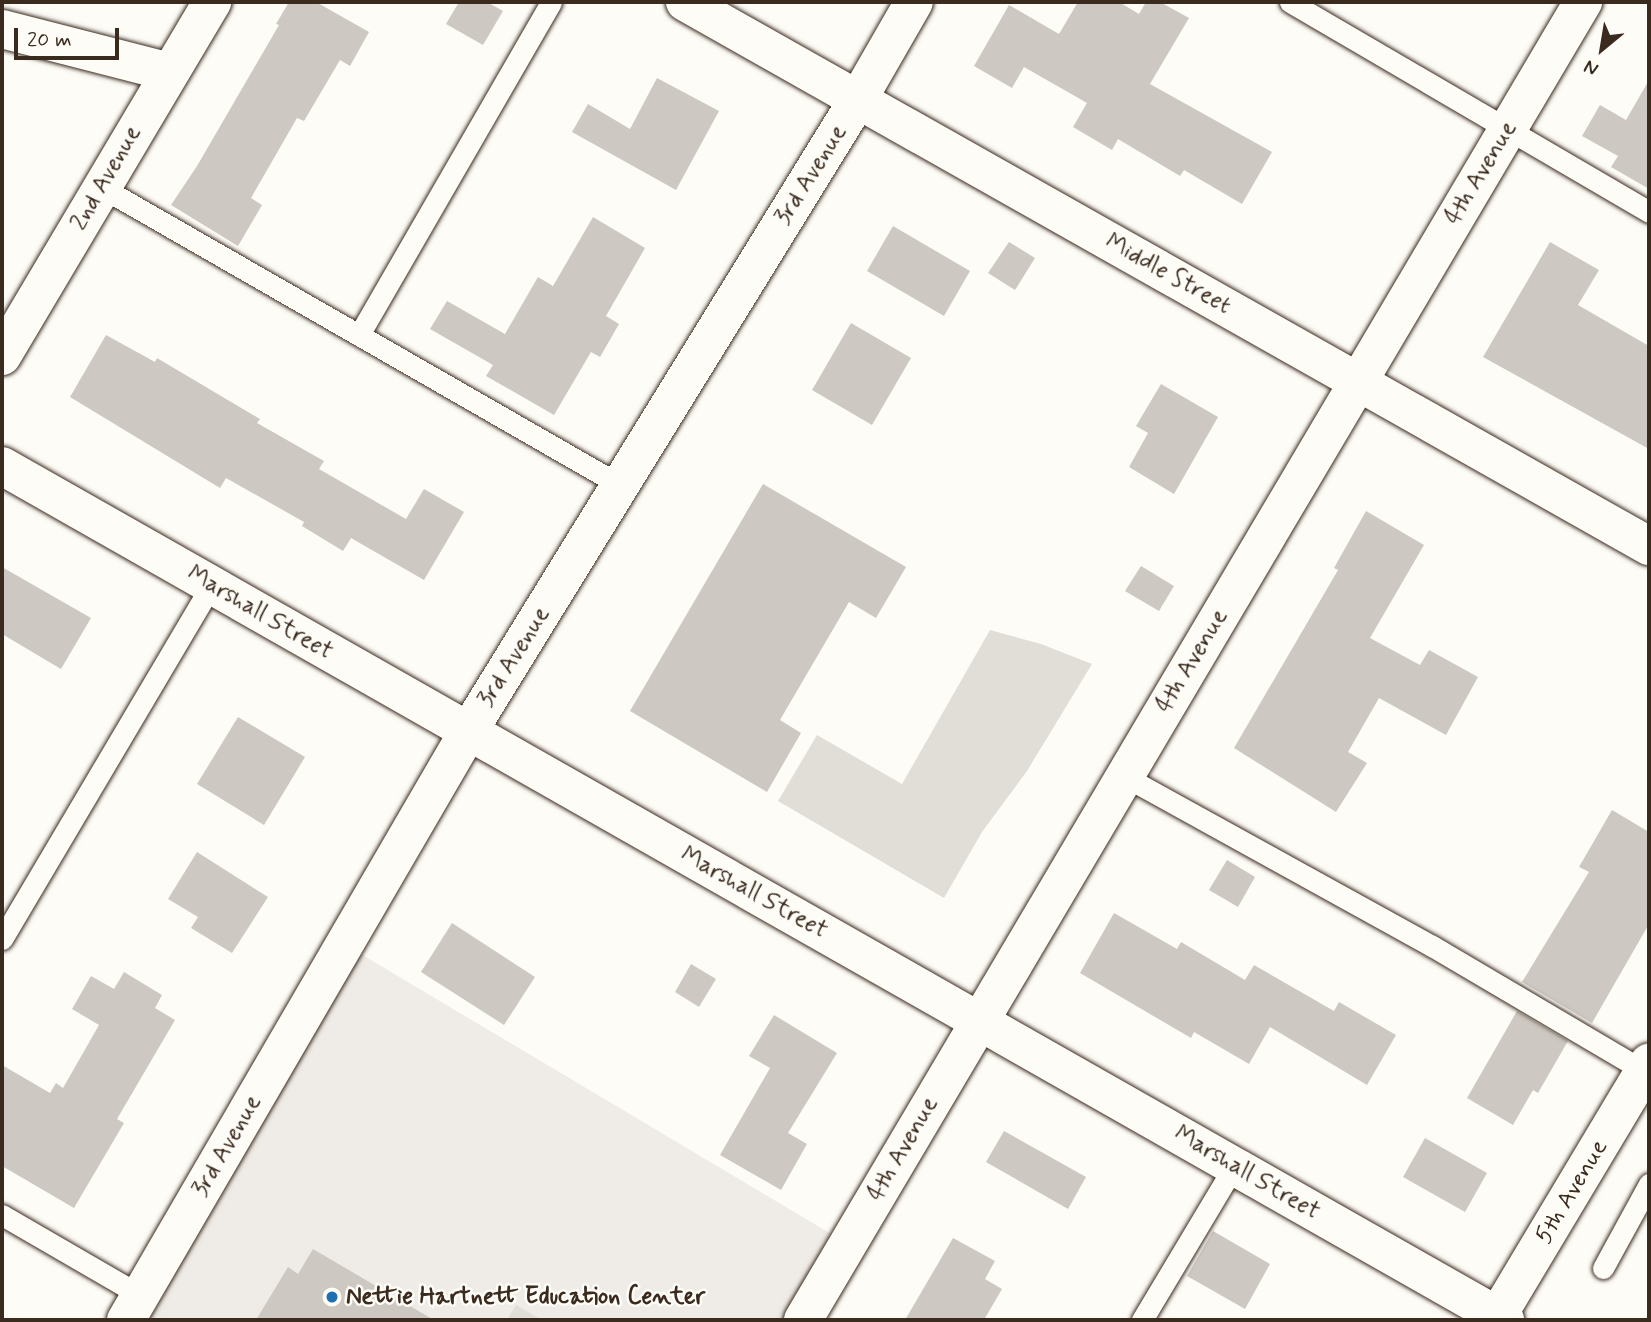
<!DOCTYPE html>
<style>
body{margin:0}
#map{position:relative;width:1651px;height:1322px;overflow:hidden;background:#fdfcf7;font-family:Mynerve,sans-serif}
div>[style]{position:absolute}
.built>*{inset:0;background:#efece7}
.green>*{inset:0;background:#e1ded7}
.building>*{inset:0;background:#cdc8c2}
.roads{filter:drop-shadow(0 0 2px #3b2a1e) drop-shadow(0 0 2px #3b2a1e)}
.lane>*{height:21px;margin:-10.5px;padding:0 10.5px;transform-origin:10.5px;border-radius:10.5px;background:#fdfcf7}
.street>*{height:38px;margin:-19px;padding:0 19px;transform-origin:19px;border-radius:19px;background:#fdfcf7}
.secondary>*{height:38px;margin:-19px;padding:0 19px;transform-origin:19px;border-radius:19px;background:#fdfcf7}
.dots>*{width:19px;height:19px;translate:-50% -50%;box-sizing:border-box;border:4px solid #fdfcf7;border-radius:50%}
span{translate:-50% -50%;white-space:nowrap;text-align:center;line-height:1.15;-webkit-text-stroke:5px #fdfcf7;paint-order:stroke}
.street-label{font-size:24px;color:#3b2a1e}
.poi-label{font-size:24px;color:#3b2a1e;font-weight:700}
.left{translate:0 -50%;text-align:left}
.frame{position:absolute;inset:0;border:4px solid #3b2a1e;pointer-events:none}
.north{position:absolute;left:1567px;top:14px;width:70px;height:70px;-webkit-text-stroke:5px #fdfcf7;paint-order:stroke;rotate:210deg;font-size:19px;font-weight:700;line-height:28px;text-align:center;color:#3b2a1e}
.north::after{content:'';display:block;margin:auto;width:24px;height:32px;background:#3b2a1e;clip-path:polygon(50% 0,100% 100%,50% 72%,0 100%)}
.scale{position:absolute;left:14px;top:28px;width:105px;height:32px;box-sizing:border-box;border:4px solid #3b2a1e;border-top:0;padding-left:9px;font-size:21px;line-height:24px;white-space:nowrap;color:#3b2a1e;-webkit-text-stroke:5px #fdfcf7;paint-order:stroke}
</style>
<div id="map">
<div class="built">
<div style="clip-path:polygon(344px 944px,848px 1244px,803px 1320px,126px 1320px)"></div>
</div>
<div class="green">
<div style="clip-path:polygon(990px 630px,1041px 644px,1092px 664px,1027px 771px,982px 832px,944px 898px,778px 801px,817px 735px,902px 784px)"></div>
<div style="clip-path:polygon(516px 1305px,542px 1320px,507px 1320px)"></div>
</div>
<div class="building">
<div style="clip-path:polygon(289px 2px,316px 2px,369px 32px,350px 66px,340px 60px,304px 121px,297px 118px,251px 198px,262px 205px,238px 246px,171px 205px,197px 166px,279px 25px,276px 24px)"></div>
<div style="clip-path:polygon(459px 2px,487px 2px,503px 11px,483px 45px,446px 24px)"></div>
<div style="clip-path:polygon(1078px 2px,1119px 2px,1139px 14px,1146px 2px,1160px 2px,1189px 18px,1150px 84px,1272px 152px,1242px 204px,1184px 170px,1180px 176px,1118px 139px,1112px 150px,1073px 127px,1087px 103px,1024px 67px,1012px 88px,974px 66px,1009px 5px,1059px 34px)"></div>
<div style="clip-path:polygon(657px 78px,719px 111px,676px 190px,572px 132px,588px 104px,630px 129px)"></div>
<div style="clip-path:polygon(1649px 80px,1649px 189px,1611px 167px,1618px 156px,1582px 136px,1600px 105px,1626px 120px)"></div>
<div style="clip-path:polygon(593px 217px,645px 248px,606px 316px,619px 324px,600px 357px,591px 352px,554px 415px,486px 376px,493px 365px,430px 329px,447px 301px,505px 334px,538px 277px,553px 286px)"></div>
<div style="clip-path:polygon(893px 226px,970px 271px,944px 316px,867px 271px)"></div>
<div style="clip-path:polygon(1009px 242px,1035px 258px,1015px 290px,988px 273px)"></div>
<div style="clip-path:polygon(1550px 242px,1599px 270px,1578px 305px,1649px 346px,1649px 449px,1483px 357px)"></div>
<div style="clip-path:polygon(851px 323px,911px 358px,872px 425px,812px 390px)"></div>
<div style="clip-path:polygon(106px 335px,155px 362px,157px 358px,260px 419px,257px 423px,324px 461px,319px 469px,406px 519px,424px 489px,464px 512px,424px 580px,351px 538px,343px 551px,302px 526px,304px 522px,226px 478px,220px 488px,70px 397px)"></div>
<div style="clip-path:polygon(1161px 384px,1218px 417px,1174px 494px,1129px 467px,1148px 433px,1136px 426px)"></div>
<div style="clip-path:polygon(763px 484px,906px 567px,876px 618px,849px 602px,780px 720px,801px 733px,767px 792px,630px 711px)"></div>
<div style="clip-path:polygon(1366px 511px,1424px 545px,1370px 638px,1420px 665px,1429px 650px,1478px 677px,1446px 735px,1379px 698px,1348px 752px,1367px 763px,1336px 812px,1234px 748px,1338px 570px,1334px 568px)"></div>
<div style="clip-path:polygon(1141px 566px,1174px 586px,1159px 611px,1125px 591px)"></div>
<div style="clip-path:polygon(2px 567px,91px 618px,61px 669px,2px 634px)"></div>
<div style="clip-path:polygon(238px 717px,305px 757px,264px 825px,197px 784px)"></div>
<div style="clip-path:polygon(1612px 810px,1649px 832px,1649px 924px,1592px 1023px,1522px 982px,1589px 872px,1579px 867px)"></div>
<div style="clip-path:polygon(197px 852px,268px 897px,232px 953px,191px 928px,198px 917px,168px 899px)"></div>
<div style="clip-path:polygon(1227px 860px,1255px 877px,1238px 907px,1209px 890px)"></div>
<div style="clip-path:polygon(1114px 913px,1177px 949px,1181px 942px,1245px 980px,1254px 965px,1334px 1011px,1339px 1002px,1396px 1035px,1367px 1085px,1270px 1027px,1249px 1064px,1194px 1032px,1191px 1038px,1080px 973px)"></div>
<div style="clip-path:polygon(452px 923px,535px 977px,504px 1025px,421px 972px)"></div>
<div style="clip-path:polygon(691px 964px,716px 979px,699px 1007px,675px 992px)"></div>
<div style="clip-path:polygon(124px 972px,162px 995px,155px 1008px,175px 1020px,117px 1119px,124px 1123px,74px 1208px,2px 1166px,2px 1065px,50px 1093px,56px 1083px,63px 1088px,99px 1025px,72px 1009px,91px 976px,114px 989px)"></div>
<div style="clip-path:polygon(1517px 1011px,1568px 1041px,1538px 1093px,1533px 1090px,1513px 1125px,1467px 1098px)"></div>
<div style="clip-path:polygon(774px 1015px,837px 1053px,788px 1133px,807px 1144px,781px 1190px,720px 1155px,770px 1068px,749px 1056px)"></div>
<div style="clip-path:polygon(1004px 1131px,1086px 1177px,1068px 1209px,986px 1162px)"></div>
<div style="clip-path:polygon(1425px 1138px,1487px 1173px,1465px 1212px,1403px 1177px)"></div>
<div style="clip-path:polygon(1213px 1231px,1270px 1264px,1245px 1309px,1187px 1276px)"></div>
<div style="clip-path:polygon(953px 1238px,995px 1261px,985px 1279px,1002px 1289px,984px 1320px,905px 1320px)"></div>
<div style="clip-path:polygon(313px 1249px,434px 1320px,256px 1320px,288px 1267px,298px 1274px)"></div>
</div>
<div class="roads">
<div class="lane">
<div style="left:1290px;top:2px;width:416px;rotate:30.3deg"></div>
<div style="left:101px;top:187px;width:598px;rotate:29.86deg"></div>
<div style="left:359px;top:335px;width:384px;rotate:-60deg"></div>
<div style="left:1124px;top:776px;width:352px;rotate:28.9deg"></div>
<div style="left:1432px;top:946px;width:246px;rotate:30.5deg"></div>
<div style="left:2px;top:939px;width:410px;rotate:-59.4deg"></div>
<div style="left:2px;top:1215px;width:160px;rotate:30.1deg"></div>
<div style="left:1603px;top:1268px;width:96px;rotate:-61.3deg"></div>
<div style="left:1142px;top:1320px;width:179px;rotate:-59.1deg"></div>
</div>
<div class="street">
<div style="left:685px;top:2px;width:1107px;rotate:29.44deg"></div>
<div style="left:2px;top:29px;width:172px;rotate:14.4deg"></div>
<div style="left:2px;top:466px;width:1729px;rotate:29.61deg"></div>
<div style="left:126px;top:1320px;width:680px;rotate:-59.82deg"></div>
<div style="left:468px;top:732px;width:741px;rotate:-58.35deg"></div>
<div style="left:857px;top:101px;width:114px;rotate:-60.1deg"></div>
<div style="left:803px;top:1320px;width:1532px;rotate:-59.38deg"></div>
<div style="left:1495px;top:1320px;width:300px;rotate:-59.1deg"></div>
</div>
<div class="secondary">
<div style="left:2px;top:356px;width:412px;rotate:-59.3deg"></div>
</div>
</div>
<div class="dots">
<div style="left:332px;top:1297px;background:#1f6fb2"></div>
</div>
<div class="street-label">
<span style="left:1481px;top:173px;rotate:-59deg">4th Avenue</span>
<span style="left:811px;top:175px;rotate:-58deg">3rd Avenue</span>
<span style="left:106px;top:178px;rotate:-60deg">2nd Avenue</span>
<span style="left:1168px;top:274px;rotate:29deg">Middle Street</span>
<span style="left:260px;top:613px;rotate:30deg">Marshall Street</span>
<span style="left:514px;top:657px;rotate:-58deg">3rd Avenue</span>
<span style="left:1192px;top:661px;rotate:-59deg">4th Avenue</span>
<span style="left:754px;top:893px;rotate:29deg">Marshall Street</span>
<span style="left:227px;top:1146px;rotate:-60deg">3rd Avenue</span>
<span style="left:903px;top:1149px;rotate:-60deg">4th Avenue</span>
<span style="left:1247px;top:1173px;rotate:30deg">Marshall Street</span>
<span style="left:1572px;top:1192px;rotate:-59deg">5th Avenue</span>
</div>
<div class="poi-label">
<span class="left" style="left:346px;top:1297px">Nettie Hartnett Education Center</span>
</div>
<div class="frame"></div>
<div class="north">N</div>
<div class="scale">20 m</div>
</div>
